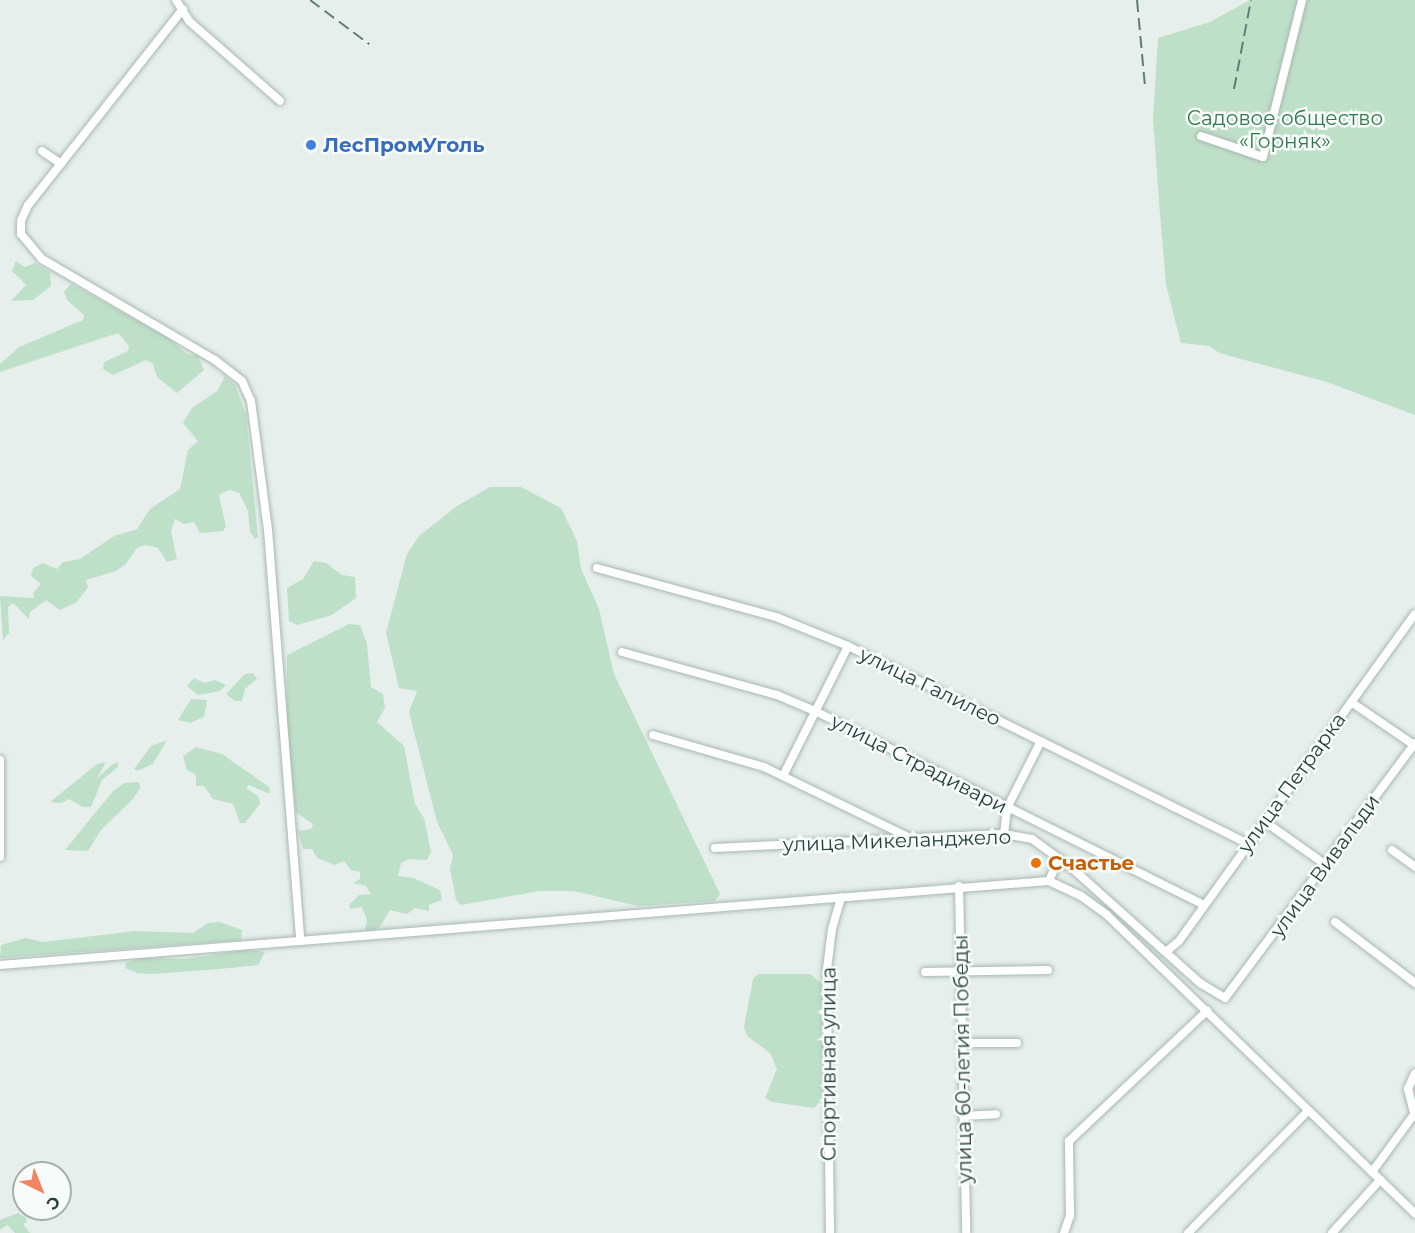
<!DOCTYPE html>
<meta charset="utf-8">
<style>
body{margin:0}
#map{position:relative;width:1415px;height:1233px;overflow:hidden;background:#e6efeb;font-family:Montserrat,sans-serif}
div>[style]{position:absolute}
.green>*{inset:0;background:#bfe0c8}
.roads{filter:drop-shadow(0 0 2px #a8b8b2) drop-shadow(0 0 2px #a8b8b2)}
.minor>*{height:8px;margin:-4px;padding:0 4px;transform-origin:4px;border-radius:4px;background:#fff}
.rail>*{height:2px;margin-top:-1px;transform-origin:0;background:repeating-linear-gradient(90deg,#5f7d75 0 12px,transparent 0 18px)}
.dots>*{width:16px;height:16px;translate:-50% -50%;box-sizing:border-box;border:3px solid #f7fbf9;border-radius:50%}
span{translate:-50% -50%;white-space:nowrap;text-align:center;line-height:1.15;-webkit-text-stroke:5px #f7fbf9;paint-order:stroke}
.park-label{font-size:20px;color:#2d7a4b}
.shop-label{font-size:20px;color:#366cbe;font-weight:700}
.left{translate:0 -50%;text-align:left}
.street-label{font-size:20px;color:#24423a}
.food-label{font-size:20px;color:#c56008;font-weight:700}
.north{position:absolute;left:12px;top:1161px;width:60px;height:60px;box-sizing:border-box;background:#f7fbf9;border:2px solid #a3b1ad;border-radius:50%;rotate:137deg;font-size:16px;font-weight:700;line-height:24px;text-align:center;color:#24423a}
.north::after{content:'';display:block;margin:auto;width:21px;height:27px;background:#f4845f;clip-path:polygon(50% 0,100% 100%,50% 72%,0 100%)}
</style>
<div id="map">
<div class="green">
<div style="clip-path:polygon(1250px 0,1415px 0,1415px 415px,1327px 382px,1219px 353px,1209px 346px,1181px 343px,1166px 285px,1160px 214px,1153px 119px,1158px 38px,1210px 22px)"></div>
<div style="clip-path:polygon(16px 261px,25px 267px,35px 263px,50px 272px,51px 286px,33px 300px,11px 301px,26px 285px,12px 271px)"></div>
<div style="clip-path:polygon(71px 284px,167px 337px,187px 354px,198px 356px,204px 370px,177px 393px,157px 377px,153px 364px,146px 360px,113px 375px,103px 369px,104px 362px,128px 351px,129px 346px,118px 333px,0 372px,0 364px,19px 347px,83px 320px,84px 315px,67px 300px,64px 292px)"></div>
<div style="clip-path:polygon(225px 376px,235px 385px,246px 415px,258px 537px,255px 539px,250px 532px,248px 511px,239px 493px,230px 490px,222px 493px,219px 496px,226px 526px,223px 531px,200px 533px,194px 522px,184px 524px,175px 519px,171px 531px,177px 559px,167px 562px,158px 548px,146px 545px,137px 548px,126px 564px,116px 571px,86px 580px,88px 587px,77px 602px,60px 610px,46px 600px,30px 612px,29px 619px,13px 603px,8px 607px,9px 633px,3px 640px,0 596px,34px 598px,33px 593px,41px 584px,31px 576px,33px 568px,43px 563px,57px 569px,63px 562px,80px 559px,114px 536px,137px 529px,150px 509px,180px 489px,188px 450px,198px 441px,183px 423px,192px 408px,217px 391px)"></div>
<div style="clip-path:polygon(490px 487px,521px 487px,561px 508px,577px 541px,581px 569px,599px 609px,614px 674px,720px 894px,715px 901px,638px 906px,574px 891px,539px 891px,461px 905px,456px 900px,450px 869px,453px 855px,437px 822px,409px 712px,417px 691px,399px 688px,386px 633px,407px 554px,419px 536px,457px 506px)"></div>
<div style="clip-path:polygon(314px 561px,326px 563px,342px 575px,355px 577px,356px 598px,332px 615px,297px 625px,289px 621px,287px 588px,303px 579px)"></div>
<div style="clip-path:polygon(349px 624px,360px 625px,367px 644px,371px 687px,383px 694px,385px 708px,377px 722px,404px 746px,415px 804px,424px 818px,431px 852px,427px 860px,409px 859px,401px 863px,398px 876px,413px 878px,440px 890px,442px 900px,429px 905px,429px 911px,415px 908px,407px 914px,390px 910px,380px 927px,370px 932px,365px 929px,367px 920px,362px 907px,350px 909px,349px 905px,359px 895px,371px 894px,366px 886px,353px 883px,360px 879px,360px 872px,351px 870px,344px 861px,335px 865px,317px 858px,312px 849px,303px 849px,298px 831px,311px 829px,313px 824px,296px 812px,287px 726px,287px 655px)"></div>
<div style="clip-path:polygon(245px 674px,253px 673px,257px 679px,245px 689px,242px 701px,235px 701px,226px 694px)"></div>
<div style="clip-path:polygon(194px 678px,204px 683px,215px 680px,226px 685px,220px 691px,198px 695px,187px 686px)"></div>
<div style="clip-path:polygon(191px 699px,207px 700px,204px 717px,190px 723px,178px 720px)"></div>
<div style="clip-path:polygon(167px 740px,153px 764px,137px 771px,134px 769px,151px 746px)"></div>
<div style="clip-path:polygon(196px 747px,222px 754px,269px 787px,270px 794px,249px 785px,246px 788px,259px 797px,260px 804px,245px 823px,240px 823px,233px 804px,213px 799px,204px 786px,196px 786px,196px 775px,187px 770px,183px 756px)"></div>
<div style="clip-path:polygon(106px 762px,97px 778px,113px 764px,118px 762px,118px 767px,102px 780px,91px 807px,83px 807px,69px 799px,61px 803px,50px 802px,97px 764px)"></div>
<div style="clip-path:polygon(139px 782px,140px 788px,133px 799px,101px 830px,88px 851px,65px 850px,113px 791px,124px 783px)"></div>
<div style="clip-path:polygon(220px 922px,242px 930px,241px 940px,0 958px,1px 945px,26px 938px,43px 942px,135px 931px,193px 933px,208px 923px)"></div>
<div style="clip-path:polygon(246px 950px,265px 952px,258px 965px,220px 969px,151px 974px,137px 973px,125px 968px,126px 963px,142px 958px,185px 959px)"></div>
<div style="clip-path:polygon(758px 974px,810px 974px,822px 984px,825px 1051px,822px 1099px,814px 1108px,772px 1102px,765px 1098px,777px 1069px,770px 1053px,747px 1036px,744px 1027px,753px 979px)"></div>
<div style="clip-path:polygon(18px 1213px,26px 1218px,27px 1222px,23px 1224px,30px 1233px,15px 1233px,7px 1225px,0 1230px,0 1220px)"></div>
</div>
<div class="roads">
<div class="minor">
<div style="left:176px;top:0;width:25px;rotate:58deg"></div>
<div style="left:189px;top:21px;width:121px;rotate:41.3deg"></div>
<div style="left:183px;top:9px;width:250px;rotate:128.3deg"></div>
<div style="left:28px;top:205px;width:17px;rotate:114deg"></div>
<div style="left:21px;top:221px;width:13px;rotate:90deg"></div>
<div style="left:21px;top:234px;width:33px;rotate:50deg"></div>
<div style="left:42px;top:259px;width:200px;rotate:30.3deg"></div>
<div style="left:215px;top:360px;width:34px;rotate:38deg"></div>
<div style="left:242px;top:381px;width:22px;rotate:66deg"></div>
<div style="left:251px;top:401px;width:130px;rotate:82.5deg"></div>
<div style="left:268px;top:530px;width:411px;rotate:85.5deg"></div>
<div style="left:1201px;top:136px;width:65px;rotate:18.7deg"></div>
<div style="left:1263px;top:157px;width:162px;rotate:-76deg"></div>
<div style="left:42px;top:151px;width:23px;rotate:34deg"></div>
<div style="left:597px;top:568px;width:186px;rotate:15.3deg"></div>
<div style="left:776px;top:617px;width:78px;rotate:21.9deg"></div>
<div style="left:848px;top:646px;width:447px;rotate:26.3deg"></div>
<div style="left:622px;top:652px;width:161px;rotate:15.5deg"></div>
<div style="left:777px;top:695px;width:39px;rotate:23deg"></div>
<div style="left:813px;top:710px;width:437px;rotate:26.5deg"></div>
<div style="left:1351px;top:702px;width:76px;rotate:34.3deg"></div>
<div style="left:653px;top:735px;width:116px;rotate:16.1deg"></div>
<div style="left:764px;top:767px;width:162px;rotate:25.9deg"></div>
<div style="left:0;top:760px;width:97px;rotate:90deg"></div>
<div style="left:783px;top:776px;width:145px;rotate:-63.4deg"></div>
<div style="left:1264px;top:821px;width:76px;rotate:35.4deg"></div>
<div style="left:1004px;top:834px;width:26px;rotate:-83deg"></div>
<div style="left:1007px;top:808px;width:75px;rotate:-63.1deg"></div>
<div style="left:715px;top:848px;width:289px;rotate:-2.8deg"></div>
<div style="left:1004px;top:834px;width:28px;rotate:10deg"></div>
<div style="left:1032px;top:839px;width:51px;rotate:36.2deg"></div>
<div style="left:1073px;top:869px;width:171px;rotate:41.9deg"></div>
<div style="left:1200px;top:983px;width:29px;rotate:31deg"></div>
<div style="left:1225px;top:998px;width:318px;rotate:-53.3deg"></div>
<div style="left:1392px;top:850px;width:29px;rotate:36deg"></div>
<div style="left:1049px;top:881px;width:25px;rotate:-67deg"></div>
<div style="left:959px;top:886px;width:347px;rotate:88.8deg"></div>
<div style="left:1335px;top:922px;width:101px;rotate:37.3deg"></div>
<div style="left:1167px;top:951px;width:16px;rotate:-40deg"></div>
<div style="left:1179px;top:941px;width:403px;rotate:-54.2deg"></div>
<div style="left:0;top:965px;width:1052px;rotate:-4.58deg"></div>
<div style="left:1049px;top:881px;width:35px;rotate:25deg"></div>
<div style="left:1081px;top:896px;width:32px;rotate:36deg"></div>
<div style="left:1107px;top:915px;width:429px;rotate:44.1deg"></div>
<div style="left:925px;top:972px;width:123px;rotate:-0.9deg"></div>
<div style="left:962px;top:1043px;width:55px"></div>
<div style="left:1414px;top:1113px;width:25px;rotate:-104deg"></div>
<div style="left:1408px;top:1089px;width:17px;rotate:-66deg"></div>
<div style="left:963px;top:1116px;width:33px;rotate:-3deg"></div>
<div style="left:1372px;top:1172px;width:73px;rotate:-53.9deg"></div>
<div style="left:830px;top:1233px;width:264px;rotate:-90.7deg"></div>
<div style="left:827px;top:969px;width:40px;rotate:-82.9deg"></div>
<div style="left:832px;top:929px;width:33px;rotate:-74deg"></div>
<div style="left:1064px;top:1233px;width:18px;rotate:-71deg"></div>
<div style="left:1070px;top:1216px;width:75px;rotate:-90.8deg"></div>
<div style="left:1069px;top:1141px;width:190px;rotate:-43.3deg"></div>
<div style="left:1188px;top:1233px;width:171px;rotate:-45.5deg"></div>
<div style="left:1332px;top:1233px;width:72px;rotate:-47.8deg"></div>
</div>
</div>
<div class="rail">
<div style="left:310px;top:0;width:74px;rotate:36.7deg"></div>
<div style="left:1137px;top:0;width:87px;rotate:84.7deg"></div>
<div style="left:1234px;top:89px;width:91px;rotate:-79.2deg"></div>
</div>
<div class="dots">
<div style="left:311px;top:145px;background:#3f7fe0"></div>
<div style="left:1036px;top:863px;background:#e8710a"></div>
</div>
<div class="park-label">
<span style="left:1285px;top:130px">Садовое общество<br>«Горняк»</span>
</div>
<div class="shop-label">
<span class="left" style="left:323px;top:145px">ЛесПромУголь</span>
</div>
<div class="street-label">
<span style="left:930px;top:687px;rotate:26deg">улица Галилео</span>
<span style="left:919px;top:764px;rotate:27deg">улица Страдивари</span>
<span style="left:1292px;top:783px;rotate:-54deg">улица Петрарка</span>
<span style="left:897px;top:841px;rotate:-2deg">улица Микеланджело</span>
<span style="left:1325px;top:866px;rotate:-54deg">улица Вивальди</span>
<span style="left:963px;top:1059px;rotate:-91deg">улица 60-летия Победы</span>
<span style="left:829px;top:1064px;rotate:-90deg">Спортивная улица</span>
</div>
<div class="food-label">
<span class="left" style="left:1048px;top:863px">Счастье</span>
</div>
<div class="north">С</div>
</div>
